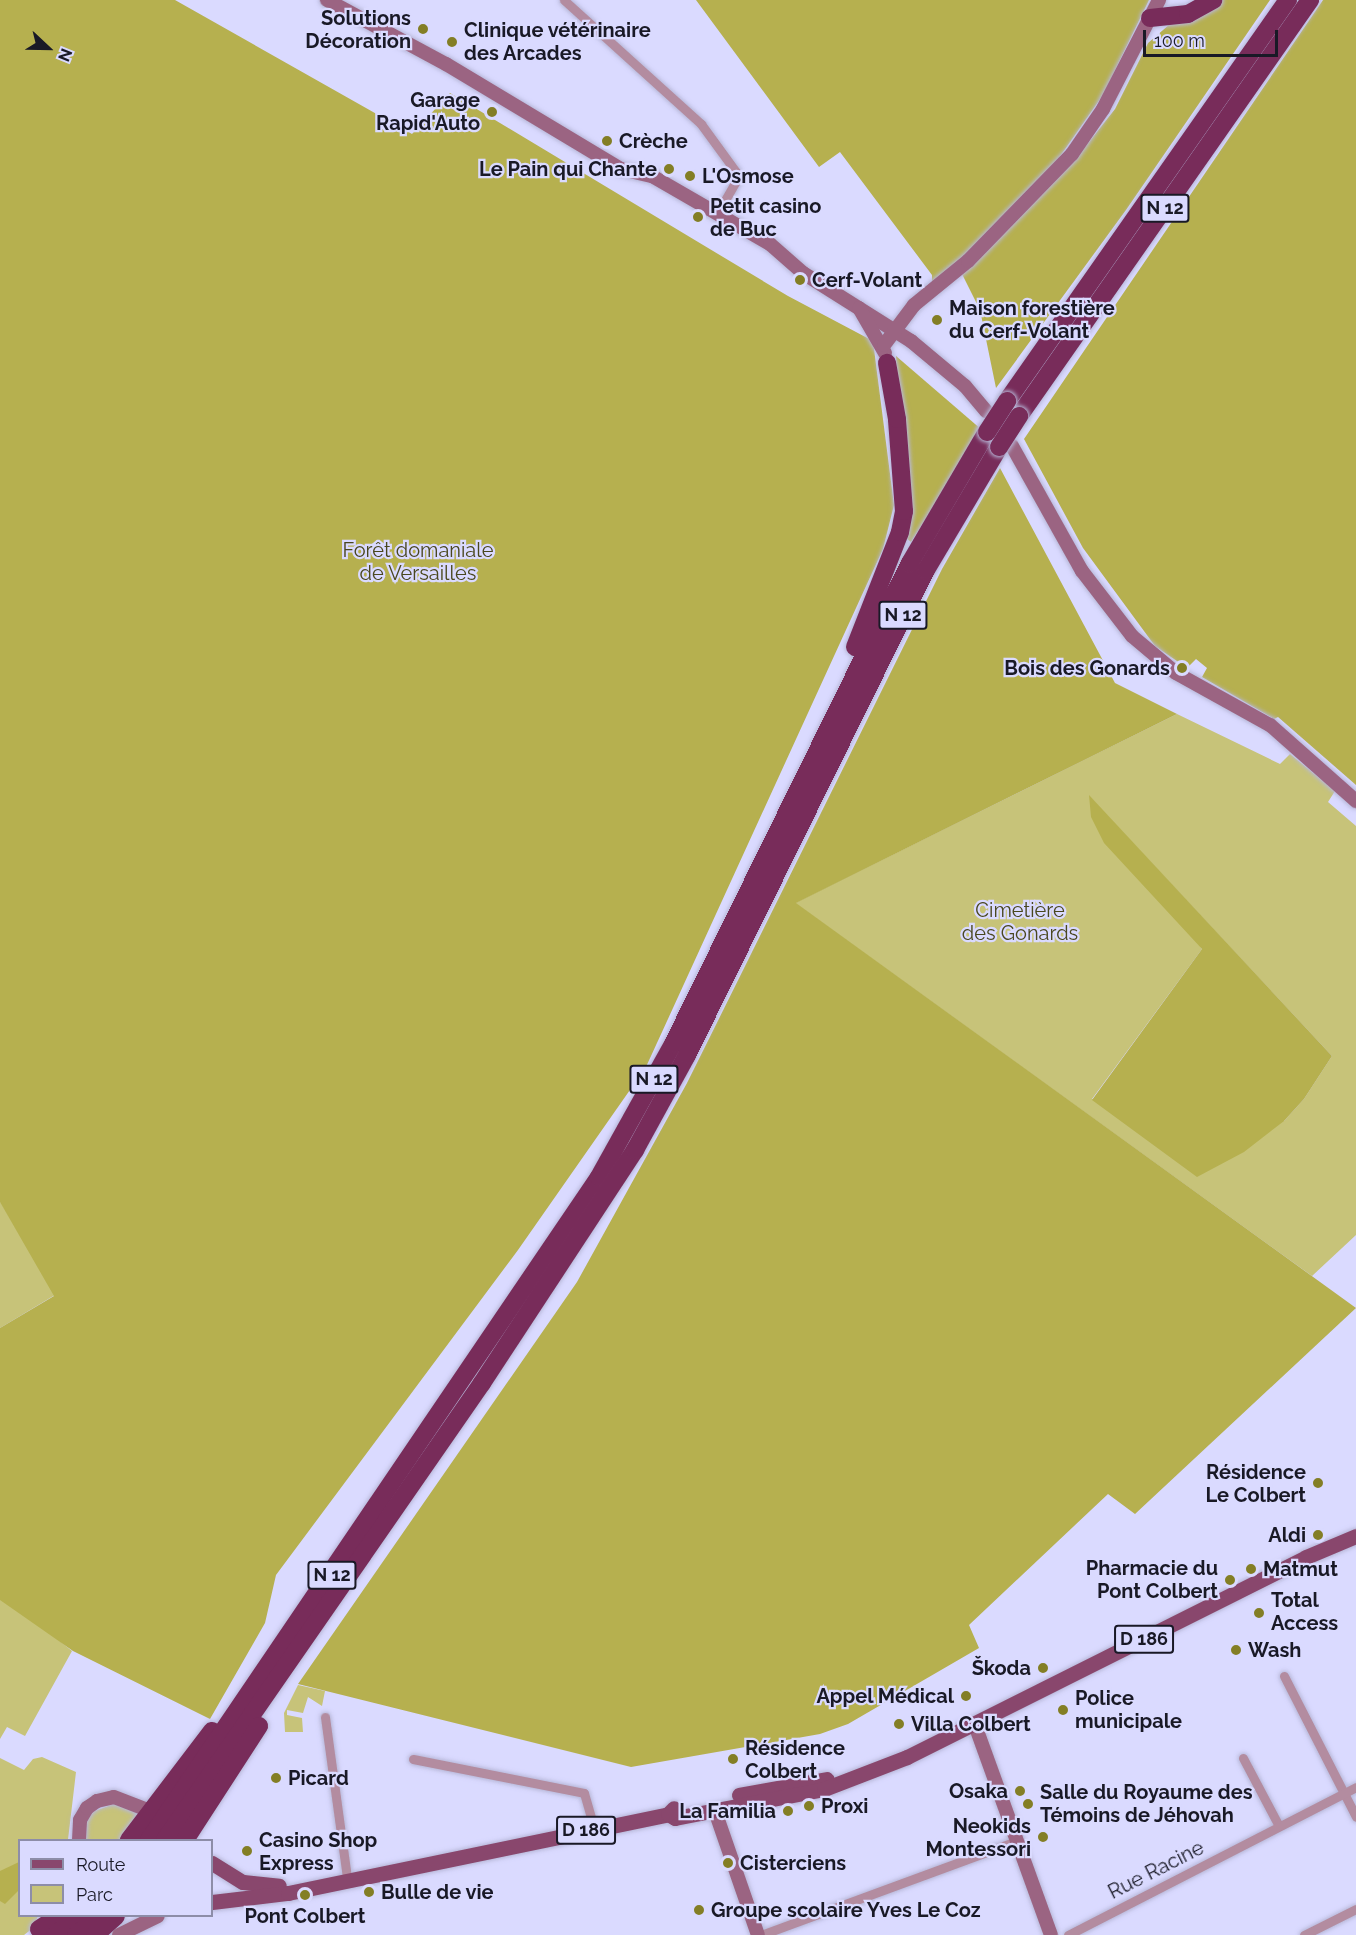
<!DOCTYPE html>
<meta charset="utf-8">
<style>
body{margin:0}
#map{position:relative;width:1356px;height:1935px;overflow:hidden;background:#dadaff;font-family:Raleway,sans-serif}
div>[style]{position:absolute}
.green>*{inset:0;background:#c7c379}
.forest>*{inset:0;background:#b6b04f}
.roads{filter:drop-shadow(0 0 2px #b7b7d8) drop-shadow(0 0 2px #b7b7d8)}
.street>*{height:9px;margin:-4.5px;padding:0 4.5px;transform-origin:4.5px;border-radius:4.5px;background:#b38ca0}
.secondary>*{height:14px;margin:-7px;padding:0 7px;transform-origin:7px;border-radius:7px;background:#9b6482}
.primary>*{height:15px;margin:-7.5px;padding:0 7.5px;transform-origin:7.5px;border-radius:7.5px;background:#89476d}
.highway>*{height:18px;margin:-9px;padding:0 9px;transform-origin:9px;border-radius:9px;background:#782c5a}
.bridges{filter:drop-shadow(0 0 2px #b7b7d8) drop-shadow(0 0 2px #b7b7d8)}
.highway-bridge>*{height:18px;margin:-9px;padding:0 9px;transform-origin:9px;border-radius:9px;background:#782c5a}
.dots>*{width:16px;height:16px;translate:-50% -50%;box-sizing:border-box;border:3px solid #dadaff;border-radius:50%}
span{translate:-50% -50%;white-space:nowrap;text-align:center;line-height:1.15;-webkit-text-stroke:4.5px #dadaff;paint-order:stroke}
.shield-label span{padding:2px 4px;background:#dadaff;border:2px solid;border-radius:4px;-webkit-text-stroke-width:0}
.shield-label{font-size:18px;color:#191926;font-weight:700}
.poi-label{font-size:20px;color:#191926;font-weight:700}
.right{translate:-100% -50%;text-align:right}
.left{translate:0 -50%;text-align:left}
.park-label{font-size:20px;color:#49471e}
.street-label{font-size:20px;color:#191926}
.legend{position:absolute;left:18px;top:1839px;width:195px;height:78px;box-sizing:border-box;background:#dadaff;border:2px solid #8d8da8;margin:0;padding:8px 10px;list-style:none;font-size:18px;color:#191926}
.legend li{display:flex;align-items:center;gap:12px;height:30px}
.legend b{width:30px;border:2px solid #8d8da8}
.north{position:absolute;left:18px;top:18px;width:60px;height:60px;-webkit-text-stroke:4px #dadaff;paint-order:stroke;rotate:112deg;font-size:16px;font-weight:700;line-height:24px;text-align:center;color:#191926}
.north::after{content:'';display:block;margin:auto;width:21px;height:27px;background:#191926;clip-path:polygon(50% 0,100% 100%,50% 72%,0 100%)}
.scale{position:absolute;left:1143px;top:30px;width:135px;height:27px;box-sizing:border-box;border:3px solid #191926;border-top:0;padding-left:8px;font-size:18px;line-height:21px;white-space:nowrap;color:#191926;-webkit-text-stroke:4px #dadaff;paint-order:stroke}
</style>
<div id="map">
<div class="green">
<div style="clip-path:polygon(evenodd,1177px 714px,1280px 764px,1290px 754px,1335px 791px,1328px 802px,1356px 826px,1356px 1235px,1312px 1276px,795px 903px,1177px 714px,1089px 796px,1332px 1056px,1304px 1099px,1284px 1121px,1092px 1099px,1202px 949px,1089px 796px)"></div>
<div style="clip-path:polygon(0 1201px,55px 1295px,0 1328px)"></div>
<div style="clip-path:polygon(0 1593px,72px 1651px,25px 1736px,7px 1727px,0 1739px)"></div>
<div style="clip-path:polygon(298px 1685px,325px 1691px,322px 1706px,308px 1697px,303px 1713px,287px 1710px,287px 1715px,302px 1718px,303px 1732px,285px 1732px,284px 1713px)"></div>
<div style="clip-path:polygon(42px 1757px,76px 1772px,68px 1840px,20px 1840px,20px 1916px,38px 1916px,33px 1928px,24px 1935px,0 1935px,0 1758px,24px 1770px,33px 1759px)"></div>
<div style="clip-path:polygon(114px 1804px,143px 1815px,124px 1840px,86px 1840px,87px 1822px,92px 1812px)"></div>
</div>
<div class="forest">
<div style="clip-path:polygon(0 0,175px 0,412px 134px,450px 93px,788px 296px,873px 341px,894px 505px,883px 549px,646px 1067px,518px 1250px,276px 1575px,265px 1623px,210px 1719px,73px 1651px,0 1600px,0 1328px,54px 1296px,0 1202px)"></div>
<div style="clip-path:polygon(696px 0,1149px 0,1103px 95px,1056px 162px,960px 261px,932px 283px,932px 275px,840px 152px,819px 167px)"></div>
<div style="clip-path:polygon(1223px 0,1270px 0,1126px 210px,996px 388px,980px 310px,961px 272px,1074px 161px,1115px 109px,1148px 43px,1170px 24px)"></div>
<div style="clip-path:polygon(1323px 0,1356px 0,1356px 785px,1278px 717px,1274px 719px,1202px 677px,1207px 668px,1196px 659px,1187px 668px,1155px 646px,1083px 548px,1024px 439px)"></div>
<div style="clip-path:polygon(896px 356px,982px 430px,911px 542px,906px 538px)"></div>
<div style="clip-path:polygon(1000px 468px,1115px 683px,1177px 714px,796px 903px,1356px 1308px,1135px 1514px,1108px 1494px,969px 1625px,979px 1648px,848px 1724px,820px 1734px,631px 1767px,298px 1684px,577px 1282px,687px 1083px,942px 569px)"></div>
<div style="clip-path:polygon(1089px 795px,1332px 1056px,1304px 1099px,1284px 1121px,1244px 1152px,1197px 1177px,1092px 1100px,1202px 949px,1104px 843px,1091px 817px)"></div>
<div style="clip-path:polygon(19px 1862px,19px 1890px,5px 1904px,0 1901px,0 1871px)"></div>
</div>
<div class="roads">
<div class="street">
<div style="left:564px;top:0;width:185px;rotate:42.1deg"></div>
<div style="left:701px;top:124px;width:59px;rotate:53.9deg"></div>
<div style="left:736px;top:172px;width:9px;rotate:90deg"></div>
<div style="left:736px;top:181px;width:36px;rotate:120deg"></div>
<div style="left:1284px;top:1676px;width:158px;rotate:62.9deg"></div>
<div style="left:325px;top:1717px;width:162px;rotate:82.2deg"></div>
<div style="left:1243px;top:1758px;width:77px;rotate:62.1deg"></div>
<div style="left:413px;top:1759px;width:174px;rotate:11.2deg"></div>
<div style="left:584px;top:1793px;width:37px;rotate:74deg"></div>
<div style="left:761px;top:1935px;width:273px;rotate:-20.2deg"></div>
<div style="left:1068px;top:1935px;width:324px;rotate:-27.2deg"></div>
<div style="left:1304px;top:1935px;width:58px;rotate:-26.6deg"></div>
</div>
<div class="secondary">
<div style="left:327px;top:0;width:135px;rotate:28.3deg"></div>
<div style="left:446px;top:64px;width:204px;rotate:31deg"></div>
<div style="left:621px;top:169px;width:32px;rotate:13deg"></div>
<div style="left:652px;top:176px;width:136px;rotate:30deg"></div>
<div style="left:770px;top:244px;width:44px;rotate:41.3deg"></div>
<div style="left:803px;top:273px;width:128px;rotate:32.2deg"></div>
<div style="left:911px;top:341px;width:70px;rotate:39.8deg"></div>
<div style="left:965px;top:386px;width:33px;rotate:50deg"></div>
<div style="left:859px;top:308px;width:52px;rotate:60deg"></div>
<div style="left:884px;top:345px;width:50px;rotate:-53.1deg"></div>
<div style="left:914px;top:305px;width:70px;rotate:-39.2deg"></div>
<div style="left:968px;top:261px;width:149px;rotate:-45.8deg"></div>
<div style="left:1072px;top:154px;width:55px;rotate:-55.4deg"></div>
<div style="left:1103px;top:109px;width:123px;rotate:-62.8deg"></div>
<div style="left:1012px;top:446px;width:143px;rotate:60.8deg"></div>
<div style="left:1082px;top:571px;width:82px;rotate:52.4deg"></div>
<div style="left:1132px;top:636px;width:57px;rotate:40.1deg"></div>
<div style="left:1176px;top:673px;width:107px;rotate:29deg"></div>
<div style="left:1270px;top:725px;width:115px;rotate:41.5deg"></div>
<div style="left:975px;top:1725px;width:223px;rotate:70.1deg"></div>
<div style="left:715px;top:1811px;width:131px;rotate:70.9deg"></div>
<div style="left:79px;top:1840px;width:20px;rotate:-87deg"></div>
<div style="left:80px;top:1820px;width:14px;rotate:-60deg"></div>
<div style="left:87px;top:1808px;width:12px;rotate:-35deg"></div>
<div style="left:97px;top:1801px;width:17px;rotate:-13deg"></div>
<div style="left:114px;top:1797px;width:34px;rotate:21deg"></div>
<div style="left:119px;top:1935px;width:43px;rotate:-26deg"></div>
</div>
<div class="primary">
<div style="left:739px;top:1795px;width:89px;rotate:-10.3deg"></div>
<div style="left:668px;top:1814px;width:8px;rotate:30deg"></div>
<div style="left:675px;top:1818px;width:152px;rotate:-11deg"></div>
<div style="left:824px;top:1789px;width:89px;rotate:-21.1deg"></div>
<div style="left:907px;top:1757px;width:446px;rotate:-26.6deg"></div>
<div style="left:1306px;top:1557px;width:54px;rotate:-22.8deg"></div>
<div style="left:212px;top:1863px;width:36px;rotate:32deg"></div>
<div style="left:243px;top:1882px;width:36px;rotate:6deg"></div>
<div style="left:212px;top:1902px;width:77px;rotate:-6.8deg"></div>
<div style="left:288px;top:1893px;width:388px;rotate:-11.7deg"></div>
<div style="left:668px;top:1814px;width:8px;rotate:-45deg"></div>
</div>
<div class="highway">
<div style="left:1150px;top:18px;width:38px;rotate:-6deg"></div>
<div style="left:1188px;top:14px;width:29px;rotate:-29deg"></div>
<div style="left:1007px;top:401px;width:490px;rotate:-55deg"></div>
<div style="left:1019px;top:416px;width:508px;rotate:-55.03deg"></div>
<div style="left:855px;top:647px;width:123px;rotate:-68.6deg"></div>
<div style="left:900px;top:532px;width:21px;rotate:-79deg"></div>
<div style="left:904px;top:511px;width:92px;rotate:-94.4deg"></div>
<div style="left:897px;top:419px;width:57px;rotate:-100.1deg"></div>
<div style="left:129px;top:1840px;width:137px;rotate:-52.7deg"></div>
<div style="left:149px;top:1840px;width:801px;rotate:-55.83deg"></div>
<div style="left:599px;top:1177px;width:152px;rotate:-60.9deg"></div>
<div style="left:673px;top:1044px;width:536px;rotate:-63.77deg"></div>
<div style="left:910px;top:563px;width:152px;rotate:-59.6deg"></div>
<div style="left:165px;top:1840px;width:556px;rotate:-55.25deg"></div>
<div style="left:482px;top:1383px;width:279px;rotate:-56.7deg"></div>
<div style="left:635px;top:1150px;width:108px;rotate:-61.3deg"></div>
<div style="left:687px;top:1055px;width:541px;rotate:-63.77deg"></div>
<div style="left:926px;top:570px;width:143px;rotate:-59.3deg"></div>
<div style="left:185px;top:1840px;width:136px;rotate:-57deg"></div>
<div style="left:39px;top:1929px;width:24px;rotate:-33deg"></div>
<div style="left:55px;top:1935px;width:29px;rotate:-41deg"></div>
<div style="left:76px;top:1935px;width:29px;rotate:-41deg"></div>
<div style="left:95px;top:1935px;width:28px;rotate:-42deg"></div>
</div>
</div>
<div class="bridges">
<div class="highway-bridge">
<div style="left:987px;top:432px;width:37px;rotate:-57deg"></div>
<div style="left:999px;top:447px;width:37px;rotate:-57deg"></div>
</div>
</div>
<div class="dots">
<div style="left:423px;top:29px;background:#837e25"></div>
<div style="left:452px;top:42px;background:#837e25"></div>
<div style="left:492px;top:112px;background:#837e25"></div>
<div style="left:607px;top:141px;background:#837e25"></div>
<div style="left:669px;top:169px;background:#837e25"></div>
<div style="left:690px;top:176px;background:#837e25"></div>
<div style="left:698px;top:217px;background:#837e25"></div>
<div style="left:800px;top:280px;background:#837e25"></div>
<div style="left:937px;top:320px;background:#837e25"></div>
<div style="left:1182px;top:668px;background:#837e25"></div>
<div style="left:1318px;top:1483px;background:#837e25"></div>
<div style="left:1318px;top:1535px;background:#837e25"></div>
<div style="left:1251px;top:1569px;background:#837e25"></div>
<div style="left:1230px;top:1580px;background:#837e25"></div>
<div style="left:1259px;top:1613px;background:#837e25"></div>
<div style="left:1236px;top:1650px;background:#837e25"></div>
<div style="left:1043px;top:1668px;background:#837e25"></div>
<div style="left:966px;top:1696px;background:#837e25"></div>
<div style="left:1063px;top:1710px;background:#837e25"></div>
<div style="left:899px;top:1724px;background:#837e25"></div>
<div style="left:733px;top:1759px;background:#837e25"></div>
<div style="left:276px;top:1778px;background:#837e25"></div>
<div style="left:1020px;top:1791px;background:#837e25"></div>
<div style="left:1028px;top:1804px;background:#837e25"></div>
<div style="left:809px;top:1806px;background:#837e25"></div>
<div style="left:788px;top:1811px;background:#837e25"></div>
<div style="left:1043px;top:1837px;background:#837e25"></div>
<div style="left:247px;top:1851px;background:#837e25"></div>
<div style="left:728px;top:1863px;background:#837e25"></div>
<div style="left:369px;top:1892px;background:#837e25"></div>
<div style="left:305px;top:1895px;background:#837e25"></div>
<div style="left:699px;top:1910px;background:#837e25"></div>
</div>
<div class="shield-label">
<span style="left:1165px;top:208px">N 12</span>
<span style="left:903px;top:615px">N 12</span>
<span style="left:654px;top:1079px">N 12</span>
<span style="left:332px;top:1575px">N 12</span>
<span style="left:1144px;top:1639px">D 186</span>
<span style="left:586px;top:1830px">D 186</span>
</div>
<div class="poi-label">
<span class="right" style="left:411px;top:30px">Solutions<br>Décoration</span>
<span class="left" style="left:464px;top:42px">Clinique vétérinaire<br>des Arcades</span>
<span class="right" style="left:480px;top:112px">Garage<br>Rapid'Auto</span>
<span class="left" style="left:619px;top:141px">Crèche</span>
<span class="right" style="left:657px;top:169px">Le Pain qui Chante</span>
<span class="left" style="left:702px;top:176px">L'Osmose</span>
<span class="left" style="left:710px;top:218px">Petit casino<br>de Buc</span>
<span class="left" style="left:812px;top:280px">Cerf-Volant</span>
<span class="left" style="left:949px;top:320px">Maison forestière<br>du Cerf-Volant</span>
<span class="right" style="left:1170px;top:668px">Bois des Gonards</span>
<span class="right" style="left:1306px;top:1484px">Résidence<br>Le Colbert</span>
<span class="right" style="left:1306px;top:1535px">Aldi</span>
<span class="right" style="left:1218px;top:1580px">Pharmacie du<br>Pont Colbert</span>
<span class="left" style="left:1263px;top:1569px">Matmut</span>
<span class="left" style="left:1271px;top:1612px">Total<br>Access</span>
<span class="left" style="left:1248px;top:1650px">Wash</span>
<span class="right" style="left:1031px;top:1668px">Škoda</span>
<span class="right" style="left:954px;top:1696px">Appel Médical</span>
<span class="left" style="left:1075px;top:1710px">Police<br>municipale</span>
<span class="left" style="left:911px;top:1724px">Villa Colbert</span>
<span class="left" style="left:745px;top:1760px">Résidence<br>Colbert</span>
<span class="left" style="left:288px;top:1778px">Picard</span>
<span class="right" style="left:1008px;top:1791px">Osaka</span>
<span class="left" style="left:1040px;top:1804px">Salle du Royaume des<br>Témoins de Jéhovah</span>
<span class="left" style="left:821px;top:1806px">Proxi</span>
<span class="right" style="left:776px;top:1811px">La Familia</span>
<span class="right" style="left:1031px;top:1838px">Neokids<br>Montessori</span>
<span class="left" style="left:259px;top:1852px">Casino Shop<br>Express</span>
<span class="left" style="left:740px;top:1863px">Cisterciens</span>
<span class="left" style="left:381px;top:1892px">Bulle de vie</span>
<span class="left" style="left:711px;top:1910px">Groupe scolaire Yves Le Coz</span>
<span style="left:305px;top:1916px">Pont Colbert</span>
</div>
<div class="park-label">
<span style="left:418px;top:562px">Forêt domaniale<br>de Versailles</span>
<span style="left:1020px;top:922px">Cimetière<br>des Gonards</span>
</div>
<div class="street-label">
<span style="left:1156px;top:1870px;rotate:-27deg">Rue Racine</span>
</div>
<ul class="legend">
<li><b style="height:8px;background:#89476d"></b>Route</li>
<li><b style="height:16px;background:#c7c379"></b>Parc</li>
</ul>
<div class="north">N</div>
<div class="scale">100 m</div>
</div>
